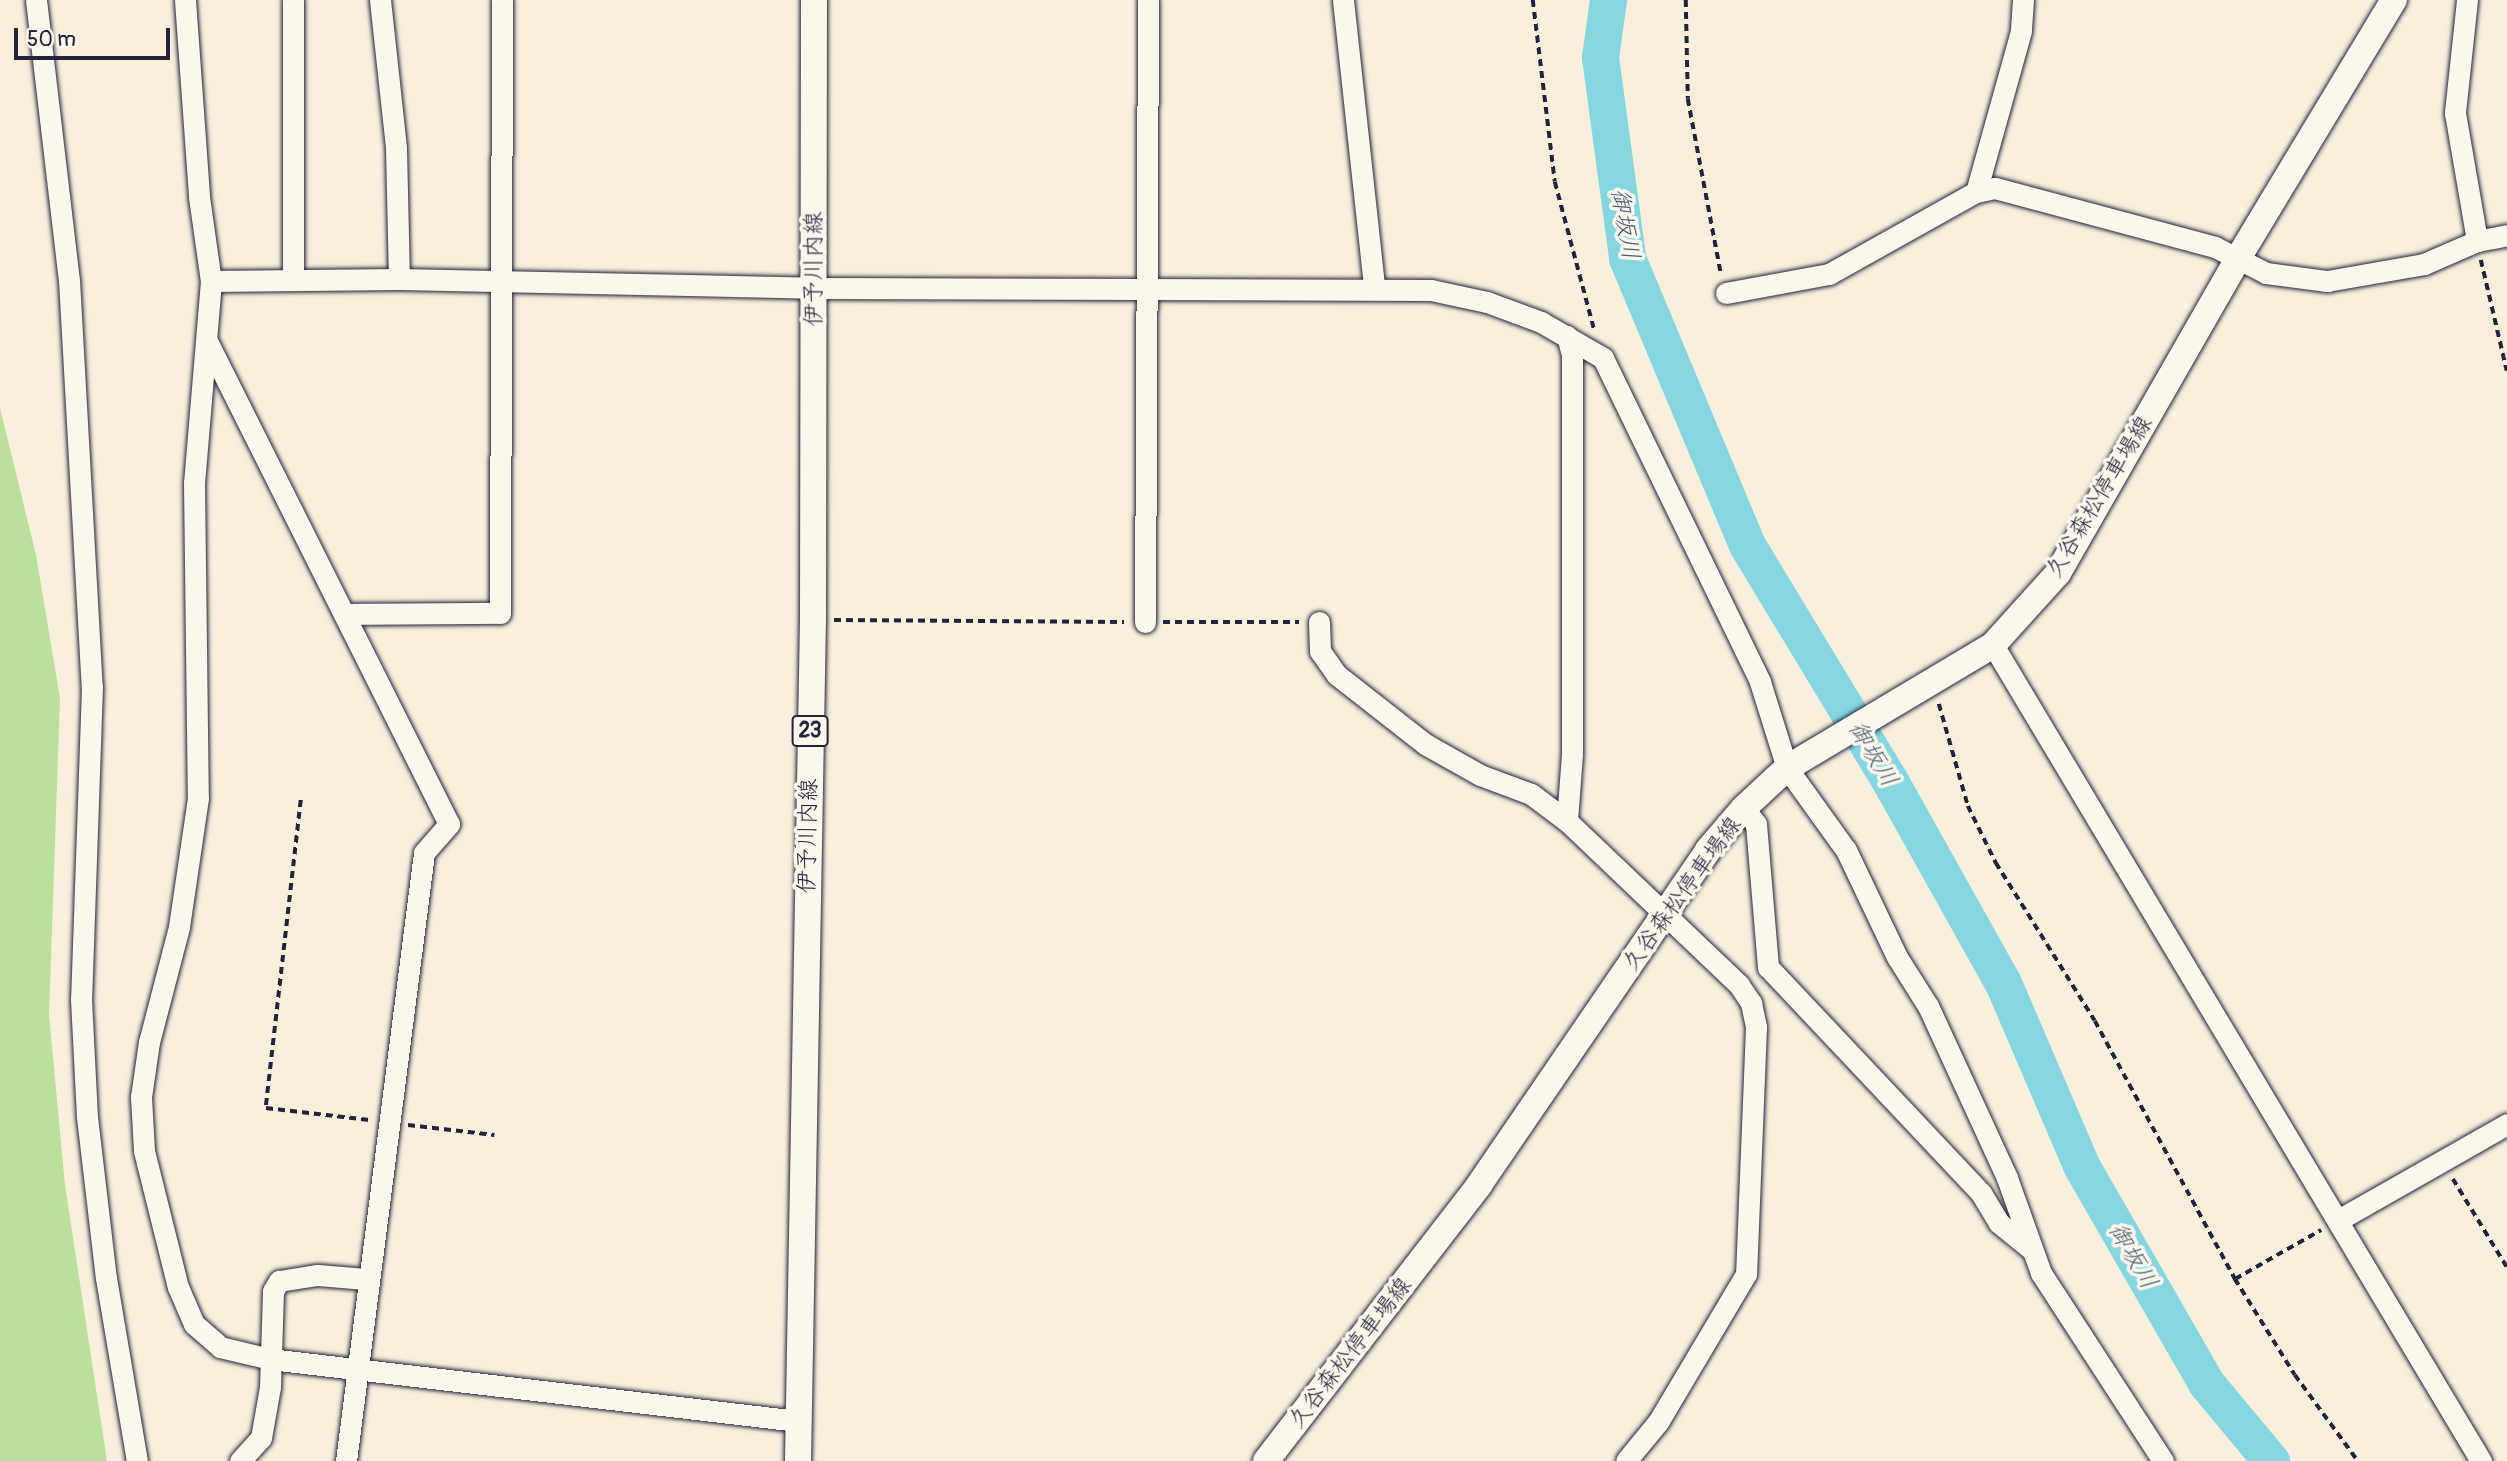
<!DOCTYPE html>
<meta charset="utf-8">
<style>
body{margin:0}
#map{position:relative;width:2507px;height:1461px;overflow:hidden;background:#f8f0dd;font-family:Pangolin,"Klee One",sans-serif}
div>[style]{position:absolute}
.green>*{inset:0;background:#bae09c}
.river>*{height:37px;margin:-18.5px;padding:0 18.5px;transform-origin:18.5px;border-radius:18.5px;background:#86d6e1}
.path>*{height:3.5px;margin-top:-1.75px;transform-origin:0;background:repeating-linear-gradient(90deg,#22223b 0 7px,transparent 0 12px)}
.roads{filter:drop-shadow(0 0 2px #22223b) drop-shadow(0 0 2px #22223b)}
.minor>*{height:21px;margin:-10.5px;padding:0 10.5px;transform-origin:10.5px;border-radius:10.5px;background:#fbf7ec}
.major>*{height:26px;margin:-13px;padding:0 13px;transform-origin:13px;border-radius:13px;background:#fbf7ec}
span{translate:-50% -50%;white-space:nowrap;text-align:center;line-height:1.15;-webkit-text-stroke:7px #fbf7ec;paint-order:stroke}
.shield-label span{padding:2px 5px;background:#fbf7ec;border:2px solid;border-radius:5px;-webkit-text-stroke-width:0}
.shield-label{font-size:21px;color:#22223b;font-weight:700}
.street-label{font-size:23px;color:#22223b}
.water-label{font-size:24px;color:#40586d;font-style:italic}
.scale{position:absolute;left:14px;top:28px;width:156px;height:32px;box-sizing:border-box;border:4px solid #22223b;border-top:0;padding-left:9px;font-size:21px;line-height:24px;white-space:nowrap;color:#22223b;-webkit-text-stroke:5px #fbf7ec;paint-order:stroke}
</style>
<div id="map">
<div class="green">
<div style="clip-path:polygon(0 408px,36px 555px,60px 698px,49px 1015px,65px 1185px,107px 1461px,0 1461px)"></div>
</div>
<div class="river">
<div style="left:1608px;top:0;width:58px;rotate:98deg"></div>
<div style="left:1600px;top:57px;width:203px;rotate:82.3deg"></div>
<div style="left:1627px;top:258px;width:311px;rotate:67.3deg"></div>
<div style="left:1747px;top:545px;width:276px;rotate:58.8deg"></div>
<div style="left:1890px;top:781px;width:231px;rotate:60.8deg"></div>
<div style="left:2003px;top:983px;width:200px;rotate:66.8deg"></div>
<div style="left:2082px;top:1167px;width:249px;rotate:60.1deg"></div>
<div style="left:2206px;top:1383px;width:102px;rotate:50.2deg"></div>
</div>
<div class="path">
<div style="left:1533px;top:0;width:183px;rotate:83.1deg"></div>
<div style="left:1555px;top:182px;width:152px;rotate:75.1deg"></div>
<div style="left:1686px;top:0;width:99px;rotate:88.8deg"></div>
<div style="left:1688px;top:99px;width:178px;rotate:79.3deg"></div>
<div style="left:2481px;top:260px;width:114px;rotate:76.8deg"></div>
<div style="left:834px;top:620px;width:290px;rotate:0.4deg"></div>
<div style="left:1163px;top:622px;width:136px"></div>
<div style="left:1939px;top:704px;width:106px;rotate:74.1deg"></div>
<div style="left:1968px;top:806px;width:64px;rotate:63.8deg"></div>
<div style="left:1996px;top:863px;width:186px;rotate:57.9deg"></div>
<div style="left:2095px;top:1021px;width:294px;rotate:61.5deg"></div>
<div style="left:2235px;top:1279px;width:113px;rotate:58deg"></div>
<div style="left:2295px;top:1375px;width:107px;rotate:53.8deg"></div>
<div style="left:301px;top:800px;width:310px;rotate:96.5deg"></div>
<div style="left:266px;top:1108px;width:104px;rotate:6.6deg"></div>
<div style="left:408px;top:1125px;width:87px;rotate:6.6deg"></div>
<div style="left:2453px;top:1179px;width:103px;rotate:58.5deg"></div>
<div style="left:2235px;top:1279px;width:99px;rotate:-29.7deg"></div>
</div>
<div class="roads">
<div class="minor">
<div style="left:36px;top:0;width:282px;rotate:83.3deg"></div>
<div style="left:69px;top:280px;width:408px;rotate:86.8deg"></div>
<div style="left:92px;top:687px;width:312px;rotate:92deg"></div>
<div style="left:81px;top:999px;width:118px;rotate:87.1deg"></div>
<div style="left:87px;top:1117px;width:162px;rotate:83.3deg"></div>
<div style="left:106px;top:1278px;width:186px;rotate:80.4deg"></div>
<div style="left:185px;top:0;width:197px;rotate:85.9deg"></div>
<div style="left:199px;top:197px;width:85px;rotate:81.9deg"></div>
<div style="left:211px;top:281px;width:203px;rotate:94.8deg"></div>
<div style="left:194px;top:483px;width:315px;rotate:89.3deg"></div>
<div style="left:198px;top:798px;width:130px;rotate:98.4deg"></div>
<div style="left:179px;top:927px;width:119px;rotate:104.6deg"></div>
<div style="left:149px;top:1042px;width:56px;rotate:98.3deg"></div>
<div style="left:141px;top:1097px;width:54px;rotate:86.8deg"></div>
<div style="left:144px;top:1151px;width:140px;rotate:76deg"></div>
<div style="left:178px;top:1287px;width:40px;rotate:66.6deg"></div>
<div style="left:194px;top:1324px;width:35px;rotate:41deg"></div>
<div style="left:220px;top:1347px;width:51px;rotate:13.5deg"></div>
<div style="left:270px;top:1359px;width:532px;rotate:6.7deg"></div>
<div style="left:380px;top:0;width:149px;rotate:83.8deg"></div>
<div style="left:396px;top:148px;width:131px;rotate:88.7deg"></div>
<div style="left:1343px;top:0;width:289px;rotate:83.8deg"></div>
<div style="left:2023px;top:0;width:31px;rotate:94deg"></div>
<div style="left:2021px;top:31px;width:167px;rotate:105.6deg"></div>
<div style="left:1976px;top:192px;width:19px;rotate:-12deg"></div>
<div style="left:1995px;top:188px;width:228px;rotate:15deg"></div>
<div style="left:2215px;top:247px;width:57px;rotate:27deg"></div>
<div style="left:2266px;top:273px;width:62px;rotate:7.5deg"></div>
<div style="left:2327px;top:281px;width:98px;rotate:-9.9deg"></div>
<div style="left:2424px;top:264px;width:58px;rotate:-23.5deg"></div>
<div style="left:2477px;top:241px;width:31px;rotate:-11deg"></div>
<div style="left:2467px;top:0;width:114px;rotate:96.1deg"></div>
<div style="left:2455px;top:113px;width:130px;rotate:80.2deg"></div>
<div style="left:293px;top:280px;width:280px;rotate:-90deg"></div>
<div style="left:211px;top:281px;width:188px;rotate:-0.6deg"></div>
<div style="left:399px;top:279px;width:415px;rotate:1.2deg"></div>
<div style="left:814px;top:288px;width:617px;rotate:0.19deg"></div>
<div style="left:1431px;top:290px;width:57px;rotate:12.1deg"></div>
<div style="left:1487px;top:302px;width:58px;rotate:20.3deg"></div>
<div style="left:1541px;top:322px;width:72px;rotate:30.1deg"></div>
<div style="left:1603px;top:358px;width:360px;rotate:64.1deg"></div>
<div style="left:1760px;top:682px;width:90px;rotate:72.6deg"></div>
<div style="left:1787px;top:768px;width:101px;rotate:54.3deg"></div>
<div style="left:1846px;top:850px;width:119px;rotate:64.5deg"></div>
<div style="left:1897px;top:957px;width:58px;rotate:57.7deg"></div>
<div style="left:1928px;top:1006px;width:189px;rotate:65.3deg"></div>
<div style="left:2007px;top:1178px;width:101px;rotate:70.3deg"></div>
<div style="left:2041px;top:1273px;width:224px;rotate:57deg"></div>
<div style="left:1726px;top:293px;width:105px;rotate:-10.5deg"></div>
<div style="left:1829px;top:274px;width:168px;rotate:-29.2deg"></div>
<div style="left:1567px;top:336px;width:20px;rotate:75deg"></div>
<div style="left:1572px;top:355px;width:399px;rotate:90deg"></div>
<div style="left:1572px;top:754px;width:67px;rotate:94.3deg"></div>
<div style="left:208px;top:343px;width:538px;rotate:63.39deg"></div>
<div style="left:449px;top:824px;width:38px;rotate:131deg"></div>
<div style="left:424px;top:853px;width:613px;rotate:97.31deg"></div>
<div style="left:344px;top:614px;width:156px;rotate:-0.4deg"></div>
<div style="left:500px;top:613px;width:613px;rotate:-89.81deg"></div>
<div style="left:1145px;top:622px;width:622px;rotate:-89.72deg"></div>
<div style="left:1319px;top:622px;width:29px;rotate:88deg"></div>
<div style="left:1320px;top:651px;width:29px;rotate:55deg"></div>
<div style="left:1337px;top:675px;width:112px;rotate:38.1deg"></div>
<div style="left:1425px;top:744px;width:63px;rotate:29.4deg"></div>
<div style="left:1480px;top:775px;width:54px;rotate:20.4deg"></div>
<div style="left:1531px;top:794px;width:45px;rotate:36.9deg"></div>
<div style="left:1567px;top:821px;width:238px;rotate:43.6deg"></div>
<div style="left:1739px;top:985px;width:22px;rotate:56deg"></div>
<div style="left:1751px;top:1003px;width:25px;rotate:78deg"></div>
<div style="left:1756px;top:1027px;width:247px;rotate:92.3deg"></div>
<div style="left:1746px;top:1274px;width:172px;rotate:120.7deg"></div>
<div style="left:1658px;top:1422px;width:50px;rotate:129.4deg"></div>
<div style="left:1993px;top:645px;width:951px;rotate:59.12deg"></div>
<div style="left:1744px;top:808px;width:20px;rotate:53deg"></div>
<div style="left:1756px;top:824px;width:144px;rotate:85.2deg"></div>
<div style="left:1768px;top:967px;width:311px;rotate:46.7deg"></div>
<div style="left:1981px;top:1193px;width:35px;rotate:59deg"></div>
<div style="left:1999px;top:1223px;width:40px;rotate:39deg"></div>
<div style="left:2340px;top:1219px;width:192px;rotate:-29.6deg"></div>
<div style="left:240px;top:1461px;width:31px;rotate:-48deg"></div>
<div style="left:261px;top:1438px;width:52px;rotate:-80deg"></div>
<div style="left:270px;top:1387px;width:96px;rotate:-88.2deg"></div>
<div style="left:273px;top:1291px;width:12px;rotate:-59deg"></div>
<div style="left:279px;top:1281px;width:39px;rotate:-9deg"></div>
<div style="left:318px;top:1275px;width:48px;rotate:4.8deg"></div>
</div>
<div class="major">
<div style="left:798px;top:1461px;width:841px;rotate:-88.98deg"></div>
<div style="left:813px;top:620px;width:620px;rotate:-89.91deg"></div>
<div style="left:1266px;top:1461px;width:349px;rotate:-52.3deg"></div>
<div style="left:1479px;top:1185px;width:406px;rotate:-55.6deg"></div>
<div style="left:1708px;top:850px;width:55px;rotate:-49.4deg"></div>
<div style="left:1744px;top:808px;width:59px;rotate:-42.9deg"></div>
<div style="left:1787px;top:768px;width:240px;rotate:-30.8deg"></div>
<div style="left:1993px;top:645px;width:97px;rotate:-47.9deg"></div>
<div style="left:2058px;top:573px;width:361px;rotate:-60.2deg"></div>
<div style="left:2237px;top:260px;width:304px;rotate:-58.9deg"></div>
</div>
</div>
<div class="shield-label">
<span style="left:810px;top:731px">23</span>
</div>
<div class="street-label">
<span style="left:814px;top:269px;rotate:-90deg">伊予川内線</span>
<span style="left:2099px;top:497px;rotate:-59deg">久谷森松停車場線</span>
<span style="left:808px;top:836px;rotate:-89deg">伊予川内線</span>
<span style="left:1682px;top:894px;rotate:-54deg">久谷森松停車場線</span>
<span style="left:1350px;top:1353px;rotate:-52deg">久谷森松停車場線</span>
</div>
<div class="water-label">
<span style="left:1625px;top:224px;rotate:80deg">御坂川</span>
<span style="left:1873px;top:754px;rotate:59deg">御坂川</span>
<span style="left:2133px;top:1256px;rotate:60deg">御坂川</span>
</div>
<div class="scale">50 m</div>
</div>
